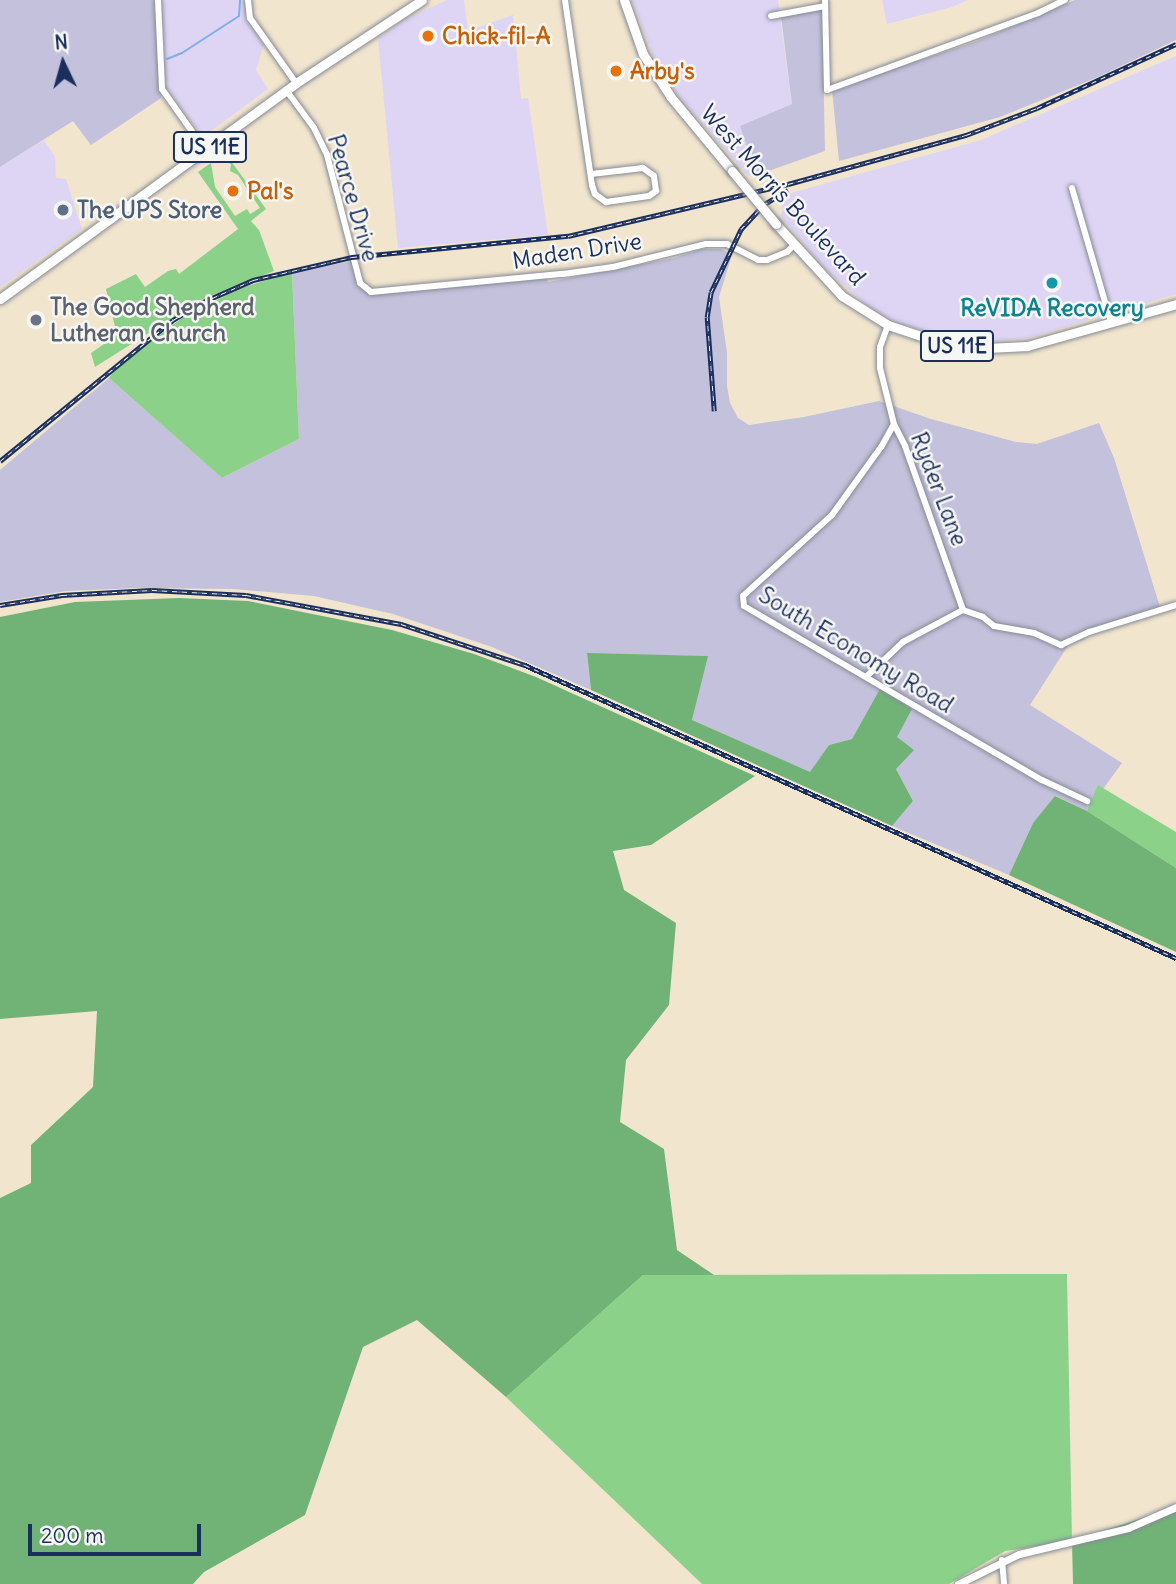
<!DOCTYPE html>
<style>
body{margin:0}
#map{position:relative;width:1176px;height:1584px;overflow:hidden;background:#f1e5cd;font-family:Delius,sans-serif}
div>[style]{position:absolute}
.built>*{inset:0;background:#ded5f5}
.industrial>*{inset:0;background:#c3c1db}
.green>*{inset:0;background:#8cd18a}
.forest>*{inset:0;background:#71b376}
.stream>*{height:2px;margin:-1px;padding:0 1px;transform-origin:1px;border-radius:1px;background:#7dafe9}
.roads{filter:drop-shadow(0 0 2px #868a96) drop-shadow(0 0 2px #868a96)}
.minor>*{height:6px;margin:-3px;padding:0 3px;transform-origin:3px;border-radius:3px;background:#fff}
.tertiary>*{height:7px;margin:-3.5px;padding:0 3.5px;transform-origin:3.5px;border-radius:3.5px;background:#fff}
.primary>*{height:9px;margin:-4.5px;padding:0 4.5px;transform-origin:4.5px;border-radius:4.5px;background:#fff}
.rail>*{height:4.5px;margin-top:-2.25px;transform-origin:0;background:repeating-linear-gradient(90deg,#f6f6f2 0 5px,#1b2f5e 0 10px);box-sizing:border-box;border-block:2px solid #1b2f5e}
.bridges{filter:drop-shadow(0 0 2px #868a96) drop-shadow(0 0 2px #868a96)}
.primary-bridge>*{height:9px;margin:-4.5px;padding:0 4.5px;transform-origin:4.5px;border-radius:4.5px;background:#fff}
.dots>*{width:19px;height:19px;translate:-50% -50%;box-sizing:border-box;border:4px solid #f6f6f2;border-radius:50%}
span{translate:-50% -50%;white-space:nowrap;text-align:center;line-height:1.15;-webkit-text-stroke:5px #f6f6f2;paint-order:stroke}
.shield-label span{padding:2px 5px;background:#f6f6f2;border:2px solid;border-radius:5px;-webkit-text-stroke-width:0}
.shield-label{font-size:21px;color:#1b2f5e;font-weight:700}
.food-label{font-size:23px;color:#c56008;font-weight:700}
.left{translate:0 -50%;text-align:left}
.street-label{font-size:23px;color:#1b2f5e}
.service-label{font-size:23px;color:#4e5e75;font-weight:700}
.worship-label{font-size:23px;color:#5b616d;font-weight:700}
.culture-label{font-size:23px;color:#0d838f;font-weight:700}
.north{position:absolute;left:28px;top:28px;width:70px;height:70px;-webkit-text-stroke:5px #f6f6f2;paint-order:stroke;rotate:355deg;font-size:19px;font-weight:700;line-height:28px;text-align:center;color:#1b2f5e}
.north::after{content:'';display:block;margin:auto;width:24px;height:32px;background:#1b2f5e;clip-path:polygon(50% 0,100% 100%,50% 72%,0 100%)}
.scale{position:absolute;left:28px;top:1524px;width:173px;height:32px;box-sizing:border-box;border:4px solid #1b2f5e;border-top:0;padding-left:9px;font-size:21px;line-height:24px;white-space:nowrap;color:#1b2f5e;-webkit-text-stroke:5px #f6f6f2;paint-order:stroke}
</style>
<div id="map">
<div class="built">
<div style="clip-path:polygon(162px 0,248px 0,248px 9px,265px 41px,256px 70px,268px 89px,203px 137px,165px 86px)"></div>
<div style="clip-path:polygon(447px 0,464px 0,468px 31px,513px 15px,521px 99px,528px 98px,548px 235px,398px 248px,378px 39px,405px 19px)"></div>
<div style="clip-path:polygon(632px 0,778px 0,792px 104px,740px 126px,757px 175px,748px 176px,681px 100px,653px 56px)"></div>
<div style="clip-path:polygon(882px 0,968px 0,952px 7px,887px 24px)"></div>
<div style="clip-path:polygon(1176px 56px,1176px 294px,1028px 338px,984px 342px,950px 338px,898px 323px,873px 310px,826px 270px,781px 217px,784px 195px,981px 140px)"></div>
<div style="clip-path:polygon(44px 140px,55px 157px,56px 178px,66px 179px,82px 229px,0 287px,0 167px)"></div>
</div>
<div class="industrial">
<div style="clip-path:polygon(0 0,158px 0,161px 98px,91px 145px,73px 121px,0 167px)"></div>
<div style="clip-path:polygon(1075px 0,1176px 0,1176px 40px,1098px 77px,1000px 117px,839px 161px,832px 89px,975px 42px)"></div>
<div style="clip-path:polygon(822px 7px,825px 151px,757px 175px,740px 126px,792px 104px,781px 16px)"></div>
<div style="clip-path:polygon(701px 249px,721px 249px,732px 255px,719px 297px,727px 353px,727px 386px,730px 403px,738px 418px,749px 425px,804px 417px,879px 401px,931px 419px,1016px 442px,1037px 444px,1099px 423px,1114px 458px,1160px 607px,1091px 631px,1083px 640px,1069px 644px,1030px 705px,1122px 763px,1087px 811px,1056px 796px,1033px 823px,1009px 875px,892px 826px,913px 801px,896px 769px,897px 737px,880px 690px,852px 739px,829px 745px,810px 773px,692px 720px,707px 656px,587px 654px,591px 690px,492px 647px,393px 614px,314px 596px,233px 589px,137px 588px,66px 591px,0 602px,0 470px,109px 378px,222px 478px,299px 439px,292px 272px,353px 261px,360px 283px,371px 292px,546px 276px,548px 282px,674px 258px)"></div>
</div>
<div class="green">
<div style="clip-path:polygon(225px 153px,266px 209px,251px 221px,259px 230px,274px 271px,201px 300px,95px 367px,91px 353px,117px 335px,106px 289px,136px 274px,145px 287px,168px 271px,176px 269px,179px 274px,238px 229px,198px 172px,211px 163px,215px 187px,235px 216px,247px 209px,250px 214px,260px 208px,238px 175px,230px 171px,231px 165px,225px 157px,222px 162px,219px 157px)"></div>
<div style="clip-path:polygon(292px 272px,299px 439px,222px 478px,109px 378px,116px 368px,182px 318px,238px 289px)"></div>
<div style="clip-path:polygon(1098px 785px,1176px 832px,1176px 868px,1087px 811px)"></div>
<div style="clip-path:polygon(1067px 1274px,1072px 1541px,1005px 1551px,949px 1584px,702px 1584px,506px 1397px,643px 1275px)"></div>
</div>
<div class="forest">
<div style="clip-path:polygon(179px 598px,248px 601px,392px 630px,474px 654px,536px 677px,755px 776px,651px 845px,613px 851px,624px 890px,676px 923px,669px 1005px,626px 1060px,620px 1122px,664px 1149px,677px 1250px,714px 1275px,643px 1275px,506px 1397px,417px 1320px,363px 1347px,305px 1515px,204px 1572px,193px 1584px,0 1584px,0 1198px,31px 1183px,31px 1145px,93px 1087px,97px 1011px,0 1019px,0 617px,75px 602px)"></div>
<div style="clip-path:polygon(587px 653px,708px 656px,692px 720px,810px 772px,829px 745px,852px 739px,880px 689px,912px 709px,897px 737px,914px 750px,896px 769px,913px 801px,892px 826px,591px 690px)"></div>
<div style="clip-path:polygon(1055px 796px,1087px 811px,1176px 868px,1176px 952px,1009px 875px,1033px 823px)"></div>
<div style="clip-path:polygon(1176px 1507px,1176px 1584px,1073px 1584px,1072px 1541px)"></div>
</div>
<div class="stream">
<div style="left:167px;top:59px;width:16px;rotate:-22deg"></div>
<div style="left:182px;top:53px;width:68px;rotate:-33deg"></div>
<div style="left:239px;top:16px;width:16px;rotate:-86deg"></div>
</div>
<div class="roads">
<div class="minor">
<div style="left:158px;top:0;width:89px;rotate:87.4deg"></div>
<div style="left:162px;top:89px;width:75px;rotate:54.8deg"></div>
<div style="left:248px;top:0;width:18px;rotate:84deg"></div>
<div style="left:250px;top:18px;width:80px;rotate:54.7deg"></div>
<div style="left:565px;top:0;width:187px;rotate:81.7deg"></div>
<div style="left:592px;top:185px;width:9px;rotate:72deg"></div>
<div style="left:595px;top:194px;width:14px;rotate:36deg"></div>
<div style="left:606px;top:202px;width:43px;rotate:-7.9deg"></div>
<div style="left:649px;top:196px;width:9px;rotate:-36deg"></div>
<div style="left:656px;top:191px;width:15px;rotate:-98deg"></div>
<div style="left:654px;top:176px;width:14px;rotate:-144deg"></div>
<div style="left:643px;top:168px;width:52px;rotate:173.4deg"></div>
<div style="left:825px;top:0;width:90px;rotate:88.7deg"></div>
<div style="left:827px;top:90px;width:225px;rotate:-20deg"></div>
<div style="left:1038px;top:13px;width:30px;rotate:-26deg"></div>
<div style="left:771px;top:16px;width:55px;rotate:-10.5deg"></div>
<div style="left:286px;top:90px;width:47px;rotate:53.6deg"></div>
<div style="left:314px;top:128px;width:30px;rotate:64deg"></div>
<div style="left:327px;top:155px;width:132px;rotate:75.5deg"></div>
<div style="left:360px;top:283px;width:14px;rotate:39deg"></div>
<div style="left:371px;top:292px;width:193px;rotate:-5.4deg"></div>
<div style="left:563px;top:274px;width:50px;rotate:-8deg"></div>
<div style="left:613px;top:267px;width:96px;rotate:-13.9deg"></div>
<div style="left:706px;top:244px;width:21px"></div>
<div style="left:727px;top:244px;width:35px;rotate:27deg"></div>
<div style="left:758px;top:260px;width:9px"></div>
<div style="left:767px;top:260px;width:22px;rotate:-22deg"></div>
<div style="left:787px;top:252px;width:10px;rotate:-45deg"></div>
<div style="left:1072px;top:188px;width:140px;rotate:73.8deg"></div>
<div style="left:888px;top:325px;width:23px;rotate:110deg"></div>
<div style="left:880px;top:347px;width:21px;rotate:90deg"></div>
<div style="left:880px;top:368px;width:58px;rotate:76deg"></div>
<div style="left:894px;top:424px;width:25px;rotate:63deg"></div>
<div style="left:905px;top:446px;width:174px;rotate:70.5deg"></div>
<div style="left:894px;top:424px;width:26px;rotate:119deg"></div>
<div style="left:881px;top:447px;width:84px;rotate:125.8deg"></div>
<div style="left:832px;top:515px;width:120px;rotate:137.7deg"></div>
<div style="left:743px;top:596px;width:10px;rotate:84deg"></div>
<div style="left:744px;top:606px;width:345px;rotate:30.3deg"></div>
<div style="left:1042px;top:780px;width:50px;rotate:25deg"></div>
<div style="left:963px;top:610px;width:21px;rotate:19deg"></div>
<div style="left:983px;top:617px;width:14px;rotate:39deg"></div>
<div style="left:994px;top:626px;width:41px;rotate:9.9deg"></div>
<div style="left:1034px;top:633px;width:30px;rotate:24deg"></div>
<div style="left:1061px;top:645px;width:31px;rotate:-25deg"></div>
<div style="left:1089px;top:632px;width:91px;rotate:-17.2deg"></div>
<div style="left:867px;top:676px;width:50px;rotate:-43.4deg"></div>
<div style="left:903px;top:642px;width:68px;rotate:-28.1deg"></div>
<div style="left:1002px;top:1560px;width:24px;rotate:85deg"></div>
</div>
<div class="tertiary">
<div style="left:958px;top:1584px;width:68px;rotate:-26.2deg"></div>
<div style="left:1019px;top:1554px;width:112px;rotate:-13.4deg"></div>
<div style="left:1128px;top:1528px;width:52px;rotate:-23.6deg"></div>
</div>
<div class="primary">
<div style="left:624px;top:0;width:57px;rotate:70.6deg"></div>
<div style="left:643px;top:54px;width:20px;rotate:57deg"></div>
<div style="left:654px;top:71px;width:30px;rotate:57deg"></div>
<div style="left:670px;top:96px;width:97px;rotate:50.4deg"></div>
<div style="left:776px;top:224px;width:98px;rotate:47.5deg"></div>
<div style="left:842px;top:296px;width:54px;rotate:32.2deg"></div>
<div style="left:888px;top:325px;width:57px;rotate:18.4deg"></div>
<div style="left:942px;top:343px;width:45px;rotate:6.3deg"></div>
<div style="left:987px;top:348px;width:40px;rotate:-2.9deg"></div>
<div style="left:1027px;top:346px;width:155px;rotate:-15.7deg"></div>
<div style="left:0;top:299px;width:366px;rotate:-36.1deg"></div>
<div style="left:296px;top:83px;width:151px;rotate:-33.4deg"></div>
</div>
</div>
<div class="rail">
<div style="left:714px;top:411px;width:94px;rotate:-94.3deg"></div>
<div style="left:707px;top:317px;width:25px;rotate:-81deg"></div>
<div style="left:711px;top:292px;width:70px;rotate:-64.5deg"></div>
<div style="left:741px;top:229px;width:33px;rotate:-47deg"></div>
<div style="left:763px;top:205px;width:29px;rotate:-31deg"></div>
<div style="left:0;top:461px;width:223px;rotate:-39.2deg"></div>
<div style="left:173px;top:320px;width:35px;rotate:-31deg"></div>
<div style="left:203px;top:302px;width:55px;rotate:-23.7deg"></div>
<div style="left:253px;top:280px;width:102px;rotate:-13.1deg"></div>
<div style="left:352px;top:257px;width:217px;rotate:-5.6deg"></div>
<div style="left:568px;top:236px;width:226px;rotate:-13.3deg"></div>
<div style="left:788px;top:184px;width:185px;rotate:-15.4deg"></div>
<div style="left:966px;top:135px;width:76px;rotate:-20.8deg"></div>
<div style="left:1037px;top:108px;width:153px;rotate:-24.7deg"></div>
<div style="left:0;top:605px;width:63px;rotate:-9.2deg"></div>
<div style="left:62px;top:595px;width:90px;rotate:-3.2deg"></div>
<div style="left:152px;top:590px;width:94px;rotate:3deg"></div>
<div style="left:246px;top:595px;width:158px;rotate:10.6deg"></div>
<div style="left:401px;top:624px;width:131px;rotate:18.3deg"></div>
<div style="left:525px;top:665px;width:714px;rotate:24.23deg"></div>
</div>
<div class="bridges">
<div class="primary-bridge">
<div style="left:732px;top:171px;width:69px;rotate:50.3deg"></div>
</div>
</div>
<div class="dots">
<div style="left:428px;top:36px;background:#e8710a"></div>
<div style="left:616px;top:71px;background:#e8710a"></div>
<div style="left:233px;top:191px;background:#e8710a"></div>
<div style="left:63px;top:210px;background:#5c6f8a"></div>
<div style="left:1052px;top:283px;background:#0f9aa8"></div>
<div style="left:36px;top:320px;background:#6b7280"></div>
</div>
<div class="shield-label">
<span style="left:210px;top:147px">US 11E</span>
<span style="left:957px;top:346px">US 11E</span>
</div>
<div class="food-label">
<span class="left" style="left:442px;top:36px">Chick-fil-A</span>
<span class="left" style="left:630px;top:71px">Arby's</span>
<span class="left" style="left:247px;top:191px">Pal's</span>
</div>
<div class="street-label">
<span style="left:783px;top:195px;rotate:48deg">West Morris Boulevard</span>
<span style="left:353px;top:198px;rotate:74deg">Pearce Drive</span>
<span style="left:577px;top:251px;rotate:-9deg">Maden Drive</span>
<span style="left:939px;top:489px;rotate:69deg">Ryder Lane</span>
<span style="left:856px;top:650px;rotate:31deg">South Economy Road</span>
</div>
<div class="service-label">
<span class="left" style="left:77px;top:210px">The UPS Store</span>
</div>
<div class="worship-label">
<span class="left" style="left:50px;top:320px">The Good Shepherd<br>Lutheran Church</span>
</div>
<div class="culture-label">
<span style="left:1052px;top:308px">ReVIDA Recovery</span>
</div>
<div class="north">N</div>
<div class="scale">200 m</div>
</div>
